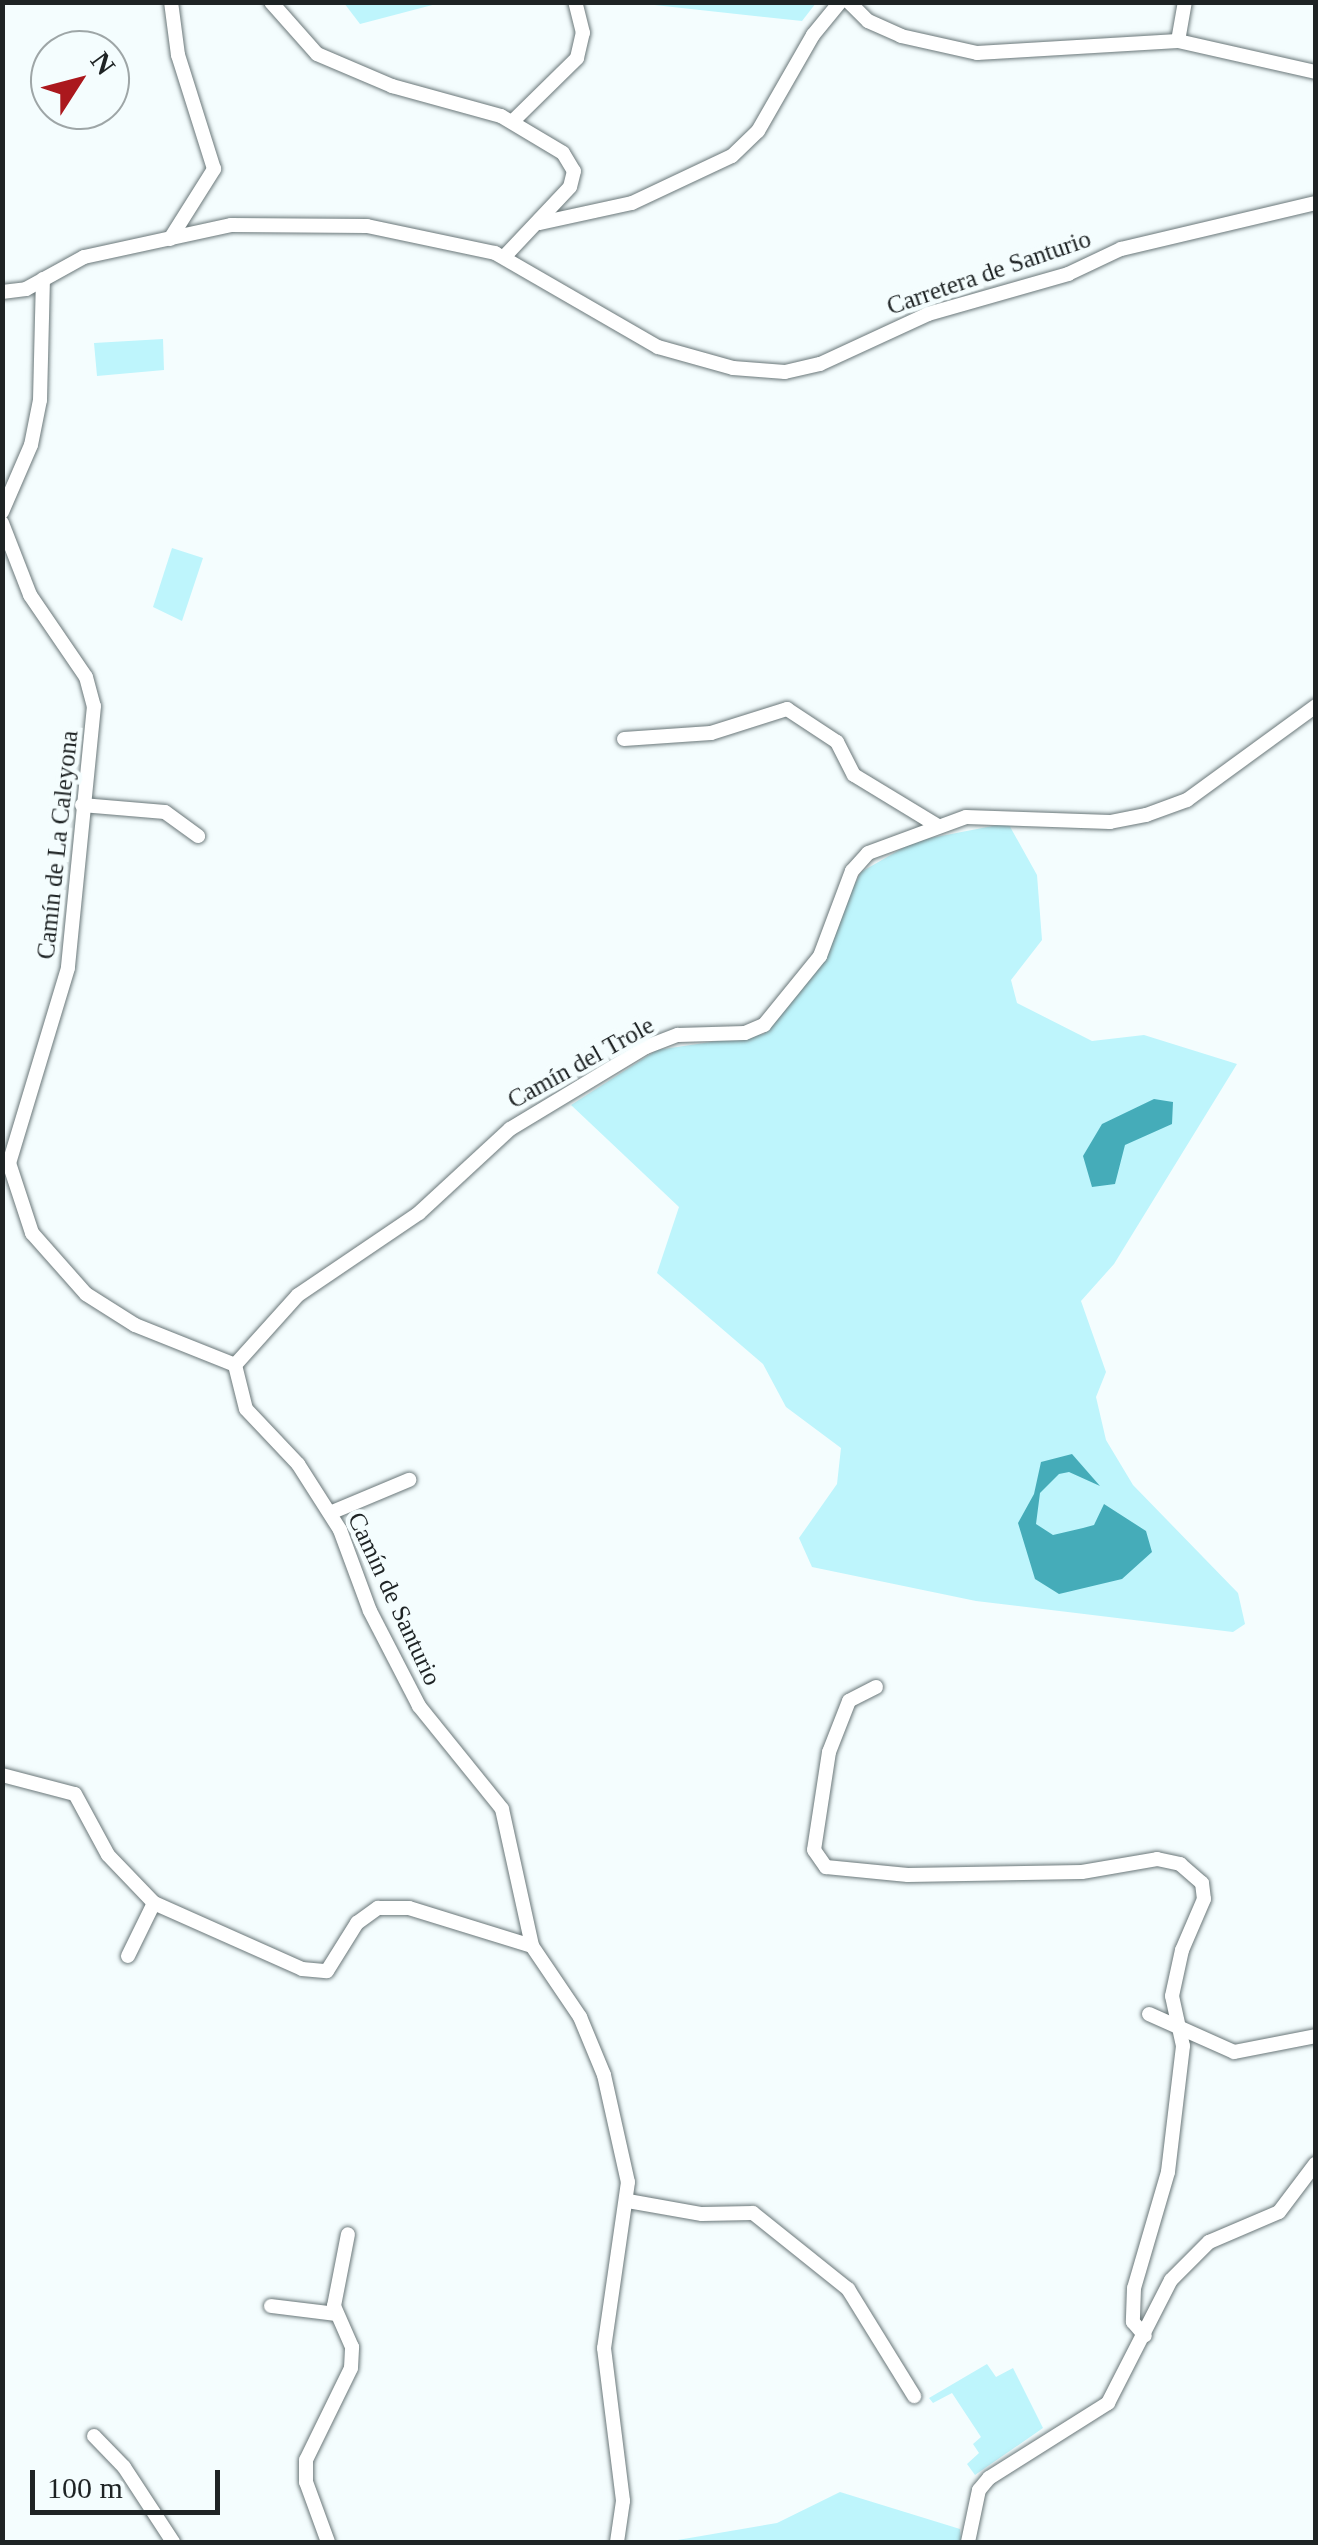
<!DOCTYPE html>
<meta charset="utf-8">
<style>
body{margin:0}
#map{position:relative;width:1318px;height:2545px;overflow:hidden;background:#f4fdfe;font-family:"Times New Roman",serif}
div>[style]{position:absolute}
.green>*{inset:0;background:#bef5fc}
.water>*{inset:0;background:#45acb9}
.roads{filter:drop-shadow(0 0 2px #6a7779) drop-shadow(0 0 2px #6a7779)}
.minor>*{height:14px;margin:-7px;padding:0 7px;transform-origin:7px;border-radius:7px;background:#fff}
span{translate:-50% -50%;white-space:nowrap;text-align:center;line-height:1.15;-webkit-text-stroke:9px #f4fdfe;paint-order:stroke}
.street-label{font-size:25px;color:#1e2324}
.frame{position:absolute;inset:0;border:5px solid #1e2324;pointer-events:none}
.north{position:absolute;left:30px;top:30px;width:100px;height:100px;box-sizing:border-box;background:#f4fdfe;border:2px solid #9ea6a7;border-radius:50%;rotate:54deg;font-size:28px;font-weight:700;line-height:40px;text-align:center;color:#1e2324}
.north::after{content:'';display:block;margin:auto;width:35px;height:45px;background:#ab181d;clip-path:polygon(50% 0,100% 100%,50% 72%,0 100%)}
.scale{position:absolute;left:30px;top:2470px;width:190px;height:45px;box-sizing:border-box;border:5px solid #1e2324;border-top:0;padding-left:12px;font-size:30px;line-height:35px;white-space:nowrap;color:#1e2324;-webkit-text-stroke:8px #f4fdfe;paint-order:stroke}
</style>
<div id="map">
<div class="green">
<div style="clip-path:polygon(344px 3px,440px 3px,360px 24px)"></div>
<div style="clip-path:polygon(636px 3px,816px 2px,816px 3px,802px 21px)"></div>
<div style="clip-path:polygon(163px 339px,164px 370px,97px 376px,94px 343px)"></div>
<div style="clip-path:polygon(172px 548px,203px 558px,182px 621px,153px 607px)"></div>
<div style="clip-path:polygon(1008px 823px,1037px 875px,1042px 940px,1011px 980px,1017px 1003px,1092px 1041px,1144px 1035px,1237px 1064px,1114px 1264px,1081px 1301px,1106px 1372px,1096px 1397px,1106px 1440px,1133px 1485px,1238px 1593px,1245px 1624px,1233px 1632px,976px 1601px,812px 1567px,799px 1538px,837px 1484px,841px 1448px,786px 1407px,763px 1364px,657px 1273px,679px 1207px,571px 1105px,657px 1050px,764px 1034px,813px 967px,861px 872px,915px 841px)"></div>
<div style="clip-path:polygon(987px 2364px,996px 2377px,1013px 2368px,1043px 2428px,975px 2475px,967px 2464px,979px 2453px,973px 2444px,981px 2437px,952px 2393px,933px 2403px,929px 2398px)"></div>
<div style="clip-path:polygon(840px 2492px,960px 2529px,961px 2542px,666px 2542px,777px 2523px)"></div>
</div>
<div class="water">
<div style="clip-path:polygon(1154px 1099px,1173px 1102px,1172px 1124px,1125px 1145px,1115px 1184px,1092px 1187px,1083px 1156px,1102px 1124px)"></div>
<div style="clip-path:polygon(1072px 1454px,1100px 1486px,1069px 1472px,1059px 1474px,1040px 1493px,1036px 1524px,1053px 1535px,1083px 1528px,1094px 1525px,1104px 1504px,1146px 1531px,1152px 1552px,1122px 1579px,1059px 1594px,1035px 1579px,1018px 1523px,1034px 1494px,1041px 1462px)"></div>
</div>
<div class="roads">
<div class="minor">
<div style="left:271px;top:2px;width:69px;rotate:48.5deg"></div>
<div style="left:317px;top:54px;width:82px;rotate:23.1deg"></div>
<div style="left:392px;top:86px;width:113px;rotate:15.4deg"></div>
<div style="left:501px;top:116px;width:72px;rotate:30.8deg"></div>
<div style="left:563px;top:153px;width:21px;rotate:59deg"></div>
<div style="left:574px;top:171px;width:16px;rotate:104deg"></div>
<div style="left:570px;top:187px;width:96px;rotate:133.3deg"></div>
<div style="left:849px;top:2px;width:27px;rotate:45deg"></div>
<div style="left:868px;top:21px;width:36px;rotate:24deg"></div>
<div style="left:901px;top:36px;width:78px;rotate:12.6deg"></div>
<div style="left:977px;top:53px;width:201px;rotate:-3.4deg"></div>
<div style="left:1178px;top:41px;width:141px;rotate:12.7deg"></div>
<div style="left:1178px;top:41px;width:40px;rotate:-80deg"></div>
<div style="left:513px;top:121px;width:90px;rotate:-44.5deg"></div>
<div style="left:577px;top:58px;width:26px;rotate:-77deg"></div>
<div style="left:583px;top:33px;width:32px;rotate:-104deg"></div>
<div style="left:540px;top:223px;width:94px;rotate:-12.3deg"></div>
<div style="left:632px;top:203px;width:110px;rotate:-25.2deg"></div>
<div style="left:732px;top:156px;width:36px;rotate:-44deg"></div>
<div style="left:758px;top:131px;width:111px;rotate:-60.2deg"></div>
<div style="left:813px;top:35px;width:43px;rotate:-50.7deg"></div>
<div style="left:170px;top:239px;width:83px;rotate:-57.8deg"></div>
<div style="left:214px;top:169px;width:120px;rotate:-107.5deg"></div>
<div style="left:178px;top:55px;width:53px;rotate:-97.5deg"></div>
<div style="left:2px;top:292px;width:24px;rotate:-7deg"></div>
<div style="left:26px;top:289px;width:66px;rotate:-28.9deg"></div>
<div style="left:84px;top:257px;width:150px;rotate:-12.3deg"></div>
<div style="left:231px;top:225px;width:136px;rotate:0.4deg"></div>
<div style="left:367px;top:226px;width:131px;rotate:11.9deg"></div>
<div style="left:495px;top:253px;width:188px;rotate:30deg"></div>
<div style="left:658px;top:347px;width:78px;rotate:15.6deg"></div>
<div style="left:733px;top:368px;width:52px;rotate:4.4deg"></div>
<div style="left:785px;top:372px;width:36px;rotate:-13deg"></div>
<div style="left:820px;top:364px;width:119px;rotate:-24.8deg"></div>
<div style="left:928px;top:314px;width:146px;rotate:-15.9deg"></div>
<div style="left:1068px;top:274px;width:59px;rotate:-25.3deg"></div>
<div style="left:1121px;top:249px;width:200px;rotate:-13.3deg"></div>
<div style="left:2px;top:512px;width:73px;rotate:-66.6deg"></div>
<div style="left:31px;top:445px;width:46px;rotate:-78.7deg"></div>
<div style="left:40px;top:400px;width:121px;rotate:-88.6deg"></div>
<div style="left:2px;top:523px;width:77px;rotate:68.7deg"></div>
<div style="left:30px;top:595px;width:99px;rotate:55.7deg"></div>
<div style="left:86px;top:677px;width:30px;rotate:75deg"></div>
<div style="left:94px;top:706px;width:263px;rotate:95.7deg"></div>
<div style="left:68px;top:968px;width:204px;rotate:106.8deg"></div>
<div style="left:9px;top:1163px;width:74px;rotate:71.8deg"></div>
<div style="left:32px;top:1233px;width:81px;rotate:48.5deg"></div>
<div style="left:86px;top:1294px;width:58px;rotate:32.3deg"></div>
<div style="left:135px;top:1325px;width:108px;rotate:21.8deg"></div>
<div style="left:624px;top:739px;width:87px;rotate:-3.9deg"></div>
<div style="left:711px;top:733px;width:80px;rotate:-17.5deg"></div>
<div style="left:787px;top:709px;width:60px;rotate:33.4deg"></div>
<div style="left:837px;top:742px;width:37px;rotate:63deg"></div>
<div style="left:854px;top:775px;width:98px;rotate:31.3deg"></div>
<div style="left:82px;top:805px;width:83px;rotate:4.8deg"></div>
<div style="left:165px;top:812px;width:41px;rotate:36deg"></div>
<div style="left:235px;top:1365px;width:94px;rotate:-48deg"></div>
<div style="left:298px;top:1295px;width:146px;rotate:-34.1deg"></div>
<div style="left:419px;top:1213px;width:124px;rotate:-42.7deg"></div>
<div style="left:510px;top:1129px;width:159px;rotate:-31.1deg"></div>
<div style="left:646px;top:1047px;width:34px;rotate:-21deg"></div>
<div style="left:678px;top:1035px;width:67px;rotate:-1.7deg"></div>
<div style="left:745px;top:1033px;width:21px;rotate:-23deg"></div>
<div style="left:764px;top:1025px;width:89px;rotate:-50.9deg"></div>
<div style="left:820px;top:956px;width:91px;rotate:-69.4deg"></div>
<div style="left:852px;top:871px;width:24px;rotate:-48deg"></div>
<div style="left:868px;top:853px;width:104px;rotate:-20.2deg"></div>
<div style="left:966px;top:817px;width:144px;rotate:2deg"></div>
<div style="left:1110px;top:822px;width:37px;rotate:-11deg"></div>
<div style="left:1146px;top:815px;width:44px;rotate:-20.1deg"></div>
<div style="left:1187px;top:800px;width:160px;rotate:-36.1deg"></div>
<div style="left:235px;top:1365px;width:45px;rotate:76deg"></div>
<div style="left:246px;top:1409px;width:76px;rotate:46.6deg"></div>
<div style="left:298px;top:1464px;width:78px;rotate:57.5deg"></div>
<div style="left:340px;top:1530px;width:86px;rotate:69.7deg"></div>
<div style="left:370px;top:1611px;width:107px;rotate:62.7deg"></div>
<div style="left:419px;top:1706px;width:132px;rotate:51.1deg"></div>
<div style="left:502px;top:1809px;width:140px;rotate:77.6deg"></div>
<div style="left:532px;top:1946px;width:86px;rotate:55.9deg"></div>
<div style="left:580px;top:2017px;width:63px;rotate:67.5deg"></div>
<div style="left:604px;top:2075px;width:110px;rotate:77.4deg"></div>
<div style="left:628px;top:2182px;width:168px;rotate:98.2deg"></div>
<div style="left:604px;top:2348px;width:154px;rotate:82.9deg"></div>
<div style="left:623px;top:2501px;width:41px;rotate:98.3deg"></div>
<div style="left:330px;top:1513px;width:86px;rotate:-22.7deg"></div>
<div style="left:876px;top:1687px;width:30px;rotate:153deg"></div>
<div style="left:849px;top:1701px;width:55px;rotate:111.4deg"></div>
<div style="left:829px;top:1752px;width:99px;rotate:98.7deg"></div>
<div style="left:814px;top:1850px;width:21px;rotate:55deg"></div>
<div style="left:826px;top:1867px;width:82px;rotate:5.6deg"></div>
<div style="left:908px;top:1875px;width:174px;rotate:-1deg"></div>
<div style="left:1082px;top:1872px;width:76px;rotate:-9.8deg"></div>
<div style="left:1157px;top:1859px;width:24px;rotate:12deg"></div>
<div style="left:1180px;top:1864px;width:29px;rotate:41deg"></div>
<div style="left:1202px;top:1883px;width:16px;rotate:83deg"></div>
<div style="left:1204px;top:1899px;width:56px;rotate:113.3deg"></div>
<div style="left:1182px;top:1950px;width:47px;rotate:102.3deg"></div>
<div style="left:1172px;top:1996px;width:51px;rotate:77.6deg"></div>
<div style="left:1183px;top:2046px;width:127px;rotate:96.8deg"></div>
<div style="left:1168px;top:2172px;width:121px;rotate:106.3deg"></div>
<div style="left:1134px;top:2288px;width:34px;rotate:92deg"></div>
<div style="left:1133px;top:2322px;width:18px;rotate:49deg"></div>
<div style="left:2px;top:1775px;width:75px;rotate:14.6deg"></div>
<div style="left:75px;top:1794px;width:69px;rotate:61.6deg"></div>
<div style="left:108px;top:1855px;width:66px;rotate:46.2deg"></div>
<div style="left:154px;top:1903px;width:162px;rotate:24deg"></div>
<div style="left:302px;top:1969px;width:25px;rotate:5deg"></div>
<div style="left:327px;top:1971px;width:57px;rotate:-58deg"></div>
<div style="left:357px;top:1923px;width:26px;rotate:-36deg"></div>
<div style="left:378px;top:1908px;width:31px"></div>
<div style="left:409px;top:1908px;width:129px;rotate:17.2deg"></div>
<div style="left:128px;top:1956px;width:59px;rotate:-63.9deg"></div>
<div style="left:1149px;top:2014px;width:93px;rotate:24.1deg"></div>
<div style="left:1234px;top:2052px;width:84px;rotate:-11deg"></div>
<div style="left:628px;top:2201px;width:75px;rotate:10deg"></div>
<div style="left:702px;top:2214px;width:51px;rotate:-1.1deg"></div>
<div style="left:753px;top:2213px;width:122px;rotate:38.7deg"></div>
<div style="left:848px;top:2289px;width:126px;rotate:58.3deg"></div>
<div style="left:271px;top:2306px;width:65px;rotate:7deg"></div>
<div style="left:94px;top:2436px;width:43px;rotate:45.9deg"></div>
<div style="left:124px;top:2467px;width:90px;rotate:56.8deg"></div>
<div style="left:328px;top:2542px;width:64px;rotate:-110.1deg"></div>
<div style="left:306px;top:2482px;width:22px;rotate:-90deg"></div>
<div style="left:306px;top:2460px;width:102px;rotate:-63.9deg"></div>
<div style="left:351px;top:2368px;width:21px;rotate:-87deg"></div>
<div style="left:352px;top:2347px;width:45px;rotate:-113.7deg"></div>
<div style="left:334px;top:2306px;width:73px;rotate:-79deg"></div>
<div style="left:968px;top:2542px;width:53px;rotate:-78.1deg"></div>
<div style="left:979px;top:2490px;width:16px;rotate:-50deg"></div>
<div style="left:989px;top:2478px;width:141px;rotate:-32.2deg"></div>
<div style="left:1108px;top:2403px;width:138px;rotate:-62.9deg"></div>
<div style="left:1171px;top:2280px;width:54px;rotate:-45deg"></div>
<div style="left:1209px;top:2242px;width:76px;rotate:-23.2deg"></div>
<div style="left:1279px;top:2212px;width:61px;rotate:-52.9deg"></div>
</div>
</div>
<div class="street-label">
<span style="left:989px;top:273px;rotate:-19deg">Carretera de Santurio</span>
<span style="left:58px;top:845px;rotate:-84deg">Camín de La Caleyona</span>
<span style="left:581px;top:1063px;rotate:-29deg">Camín del Trole</span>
<span style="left:394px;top:1599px;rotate:65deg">Camín de Santurio</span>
</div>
<div class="frame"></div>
<div class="north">N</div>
<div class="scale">100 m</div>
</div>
